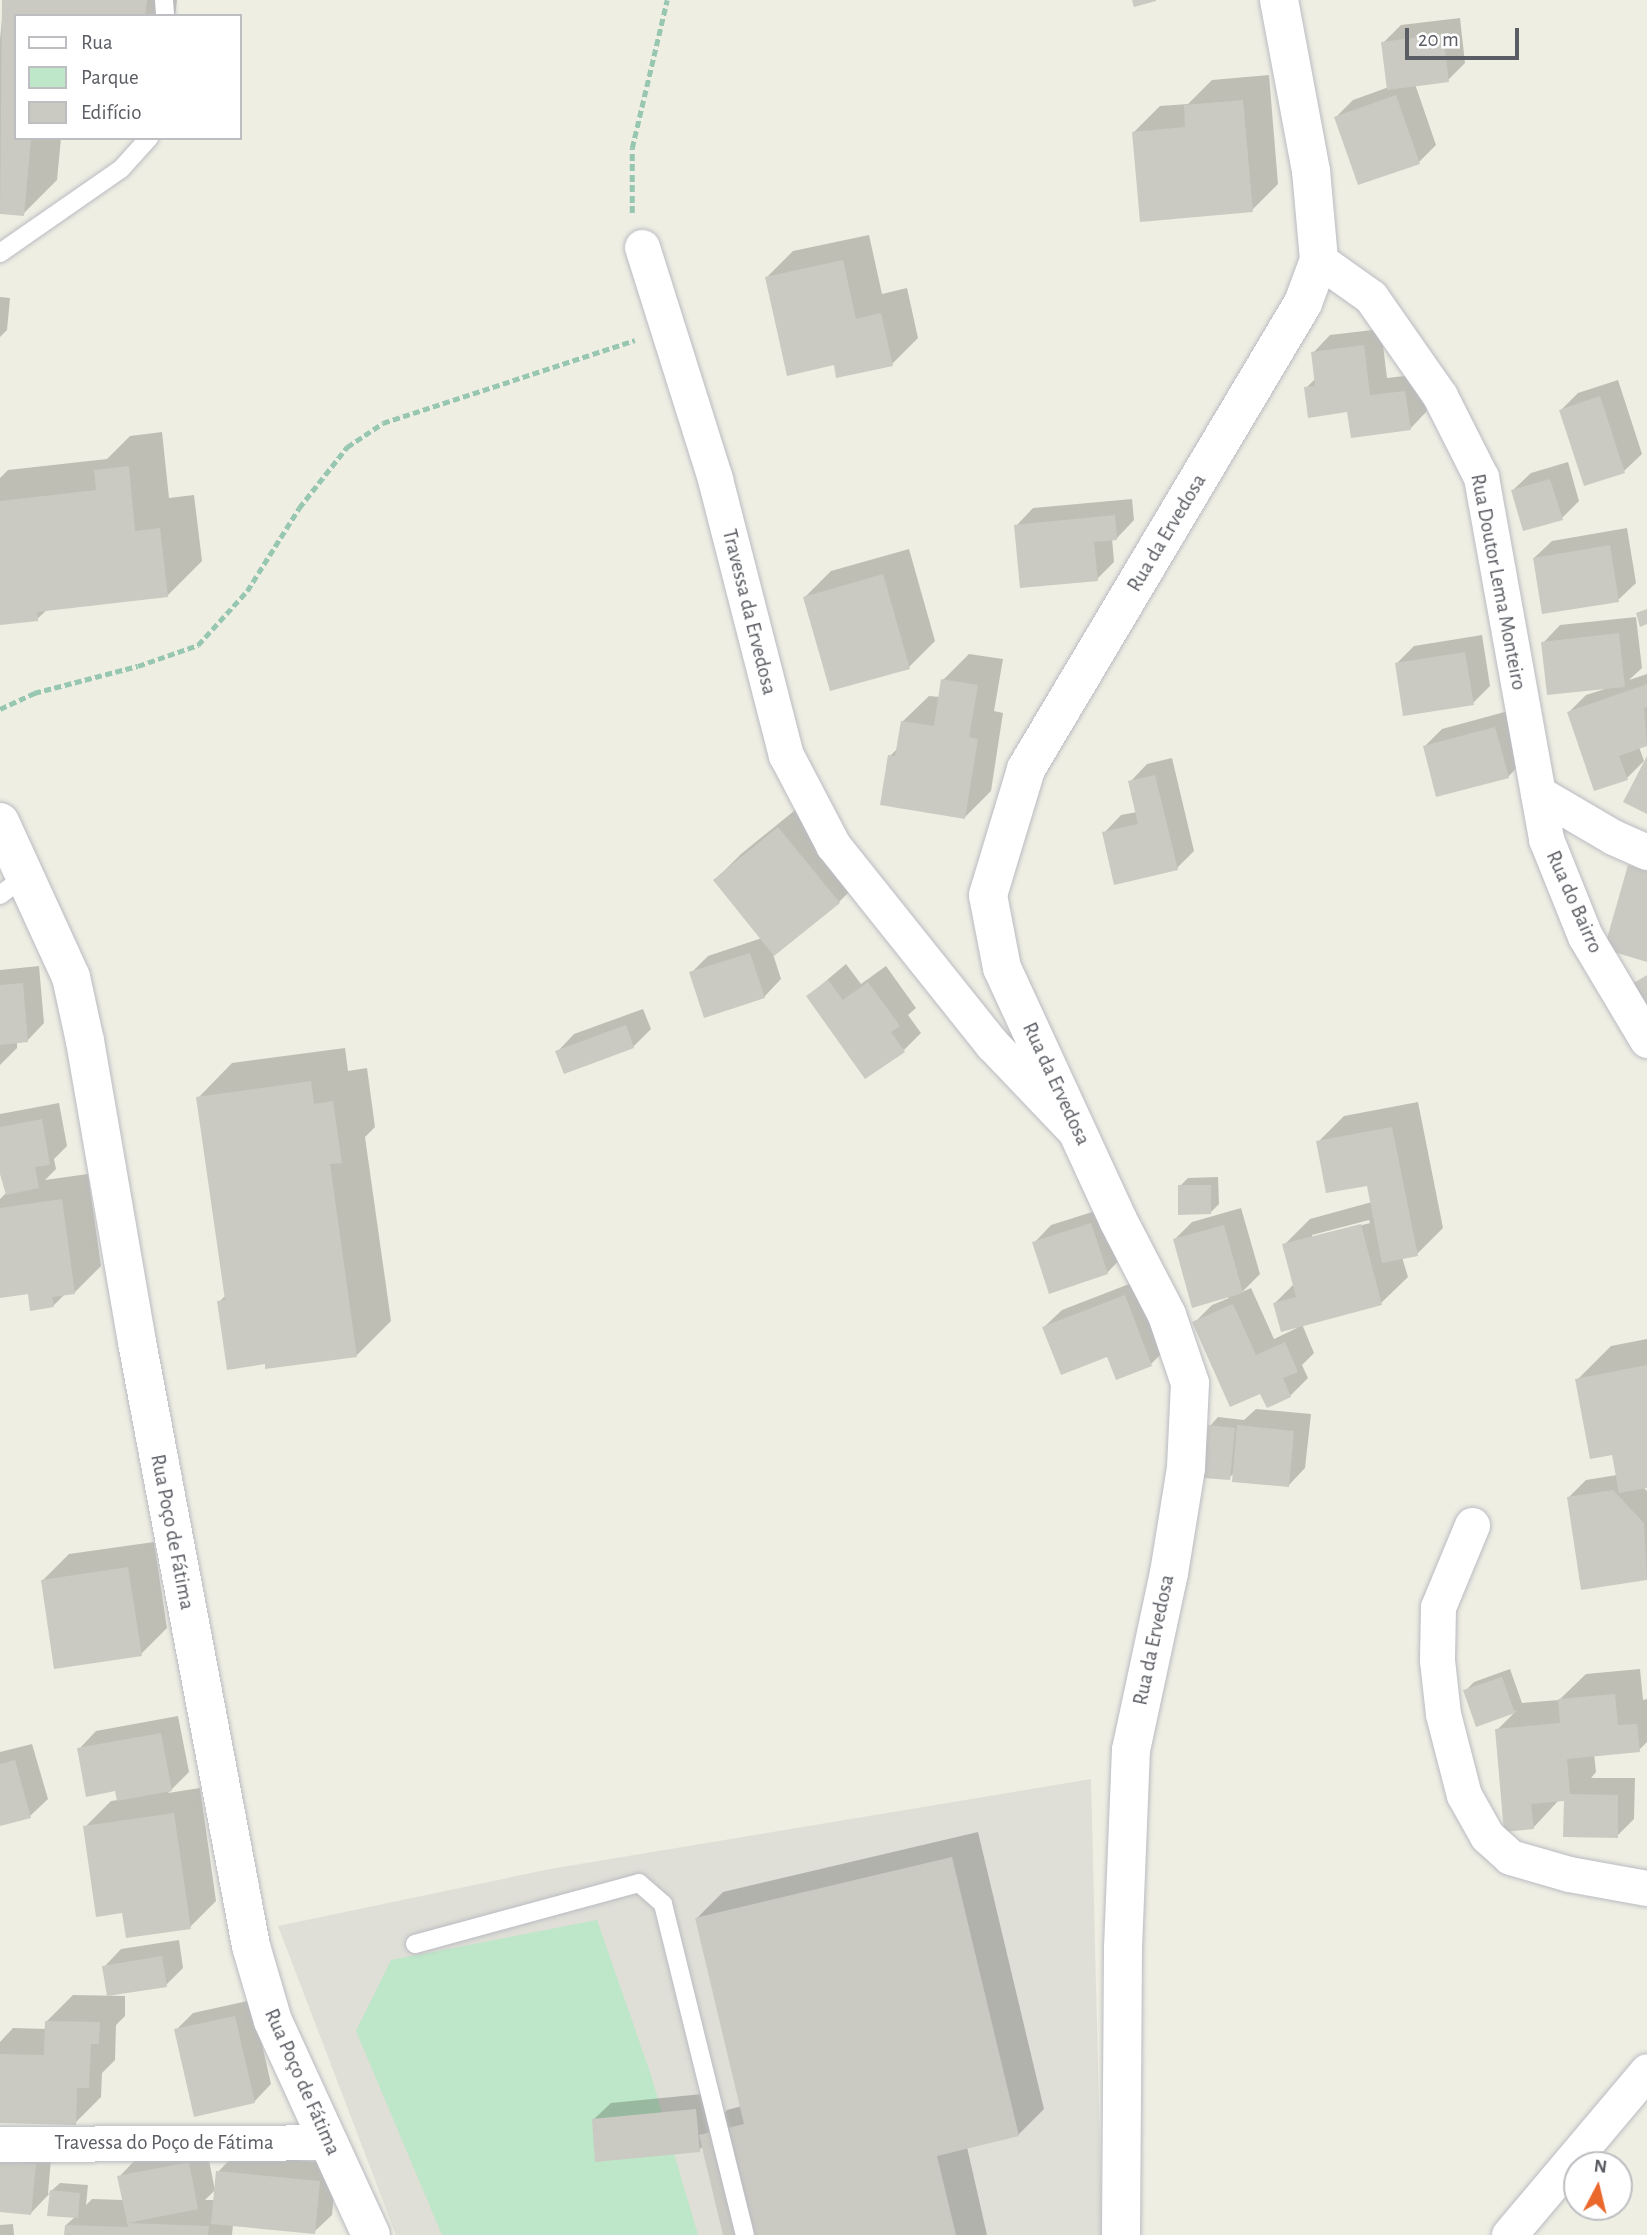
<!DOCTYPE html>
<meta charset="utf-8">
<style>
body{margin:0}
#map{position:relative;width:1647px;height:2235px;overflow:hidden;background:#eeeee3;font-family:"Alegreya Sans",sans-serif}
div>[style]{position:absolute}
.industrial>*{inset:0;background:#dfdfd7}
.green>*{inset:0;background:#bee6c8}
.shadow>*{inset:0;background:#0003}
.building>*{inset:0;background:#cbcac2}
.path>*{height:4.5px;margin-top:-2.25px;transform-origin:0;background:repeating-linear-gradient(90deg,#98c7b1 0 7px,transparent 0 10.5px)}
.roads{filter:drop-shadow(0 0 2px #babbc2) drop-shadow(0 0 2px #babbc2)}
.lane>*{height:18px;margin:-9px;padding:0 9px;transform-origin:9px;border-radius:9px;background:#fff}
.street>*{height:35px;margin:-17.5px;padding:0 17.5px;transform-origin:17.5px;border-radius:17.5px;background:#fff}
.secondary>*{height:38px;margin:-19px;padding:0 19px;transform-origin:19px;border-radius:19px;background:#fff}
span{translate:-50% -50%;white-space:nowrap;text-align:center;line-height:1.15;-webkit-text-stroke:7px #fff;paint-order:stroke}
.street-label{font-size:21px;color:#5b5d64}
.legend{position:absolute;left:14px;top:14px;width:228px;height:126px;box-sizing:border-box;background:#fff;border:2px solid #bdbec1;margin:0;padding:9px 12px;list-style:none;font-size:21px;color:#5b5d64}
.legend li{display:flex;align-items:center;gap:14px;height:35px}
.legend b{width:35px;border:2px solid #bdbec1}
.north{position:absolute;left:1563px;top:2151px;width:70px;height:70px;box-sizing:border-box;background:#fff;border:2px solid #bdbec1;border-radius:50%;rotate:7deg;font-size:19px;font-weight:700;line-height:28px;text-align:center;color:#5b5d64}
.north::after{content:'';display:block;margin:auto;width:24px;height:32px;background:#eb682c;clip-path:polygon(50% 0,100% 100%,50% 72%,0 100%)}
.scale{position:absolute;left:1405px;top:28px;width:114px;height:32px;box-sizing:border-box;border:4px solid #5b5d64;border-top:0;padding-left:9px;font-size:21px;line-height:24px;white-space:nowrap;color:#5b5d64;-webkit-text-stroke:5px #fff;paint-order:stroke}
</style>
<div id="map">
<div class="industrial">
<div style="clip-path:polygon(1091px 1779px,1102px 2235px,396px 2235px,278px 1926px,550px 1869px)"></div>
</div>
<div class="green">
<div style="clip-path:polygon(597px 1920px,650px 2072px,698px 2235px,442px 2235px,356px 2031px,391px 1960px)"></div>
</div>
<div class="shadow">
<div style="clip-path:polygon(4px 0,177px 0,175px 16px,16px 16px,16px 138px,61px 138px,57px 180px,23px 214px,0 212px,0 39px)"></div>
<div style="clip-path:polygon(1460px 18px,1465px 63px,1448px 80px,1415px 84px,1436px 145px,1419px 162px,1336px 117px,1353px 100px,1389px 87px,1383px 43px,1401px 25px)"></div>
<div style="clip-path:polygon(1269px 75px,1278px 184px,1252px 210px,1134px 132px,1160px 106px,1188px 104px,1212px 80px)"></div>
<div style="clip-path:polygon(869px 235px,882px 294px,907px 288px,918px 338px,892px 364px,835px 363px,767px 277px,793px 251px)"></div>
<div style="clip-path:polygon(0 297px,10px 298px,7px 330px,0 337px)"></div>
<div style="clip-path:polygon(1381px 329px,1387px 378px,1422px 374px,1427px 411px,1410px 429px,1349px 410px,1306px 388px,1316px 378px,1313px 353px,1330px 335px)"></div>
<div style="clip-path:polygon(1618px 380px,1642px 454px,1624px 471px,1586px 484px,1561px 410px,1578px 393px)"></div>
<div style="clip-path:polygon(162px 432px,169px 498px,194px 495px,202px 561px,167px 596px,48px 609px,37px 619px,0 623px,0 478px,8px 470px,107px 459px,130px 436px)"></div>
<div style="clip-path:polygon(1568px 462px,1579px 501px,1562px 518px,1513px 490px,1531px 473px)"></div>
<div style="clip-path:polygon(1132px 499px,1134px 520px,1117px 538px,1112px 538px,1114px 562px,1097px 579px,1016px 526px,1033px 508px)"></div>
<div style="clip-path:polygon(1627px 528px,1636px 583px,1618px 600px,1534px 558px,1552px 541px)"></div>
<div style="clip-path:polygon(909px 549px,935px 641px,909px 667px,805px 597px,831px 571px)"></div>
<div style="clip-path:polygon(1636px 617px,1642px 668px,1629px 680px,1647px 674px,1647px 745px,1639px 747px,1644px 761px,1627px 778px,1569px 712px,1586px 695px,1605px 689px,1543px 643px,1560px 625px)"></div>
<div style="clip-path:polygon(1482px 635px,1490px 686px,1473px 703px,1396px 664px,1414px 646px)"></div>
<div style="clip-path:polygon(969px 654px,1003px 659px,994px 711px,1003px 713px,991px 791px,965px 817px,890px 756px,899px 747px,902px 722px,929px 696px,940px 697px,943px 680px)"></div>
<div style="clip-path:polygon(1512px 710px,1525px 759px,1508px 777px,1425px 746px,1442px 729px)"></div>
<div style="clip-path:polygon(1172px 758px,1194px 851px,1177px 868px,1104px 833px,1121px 815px,1137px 812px,1130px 782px,1147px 764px)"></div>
<div style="clip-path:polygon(805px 802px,865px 876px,839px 902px,773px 954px,781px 979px,764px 997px,691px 973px,708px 956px,762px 938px,715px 880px,741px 854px)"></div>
<div style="clip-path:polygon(846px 964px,861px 984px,886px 966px,916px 1008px,908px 1015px,921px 1033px,904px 1050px,808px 996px)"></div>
<div style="clip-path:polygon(39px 966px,44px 1023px,27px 1041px,17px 1041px,17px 1048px,0 1065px,0 970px)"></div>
<div style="clip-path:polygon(643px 1009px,651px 1029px,633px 1047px,557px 1052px,574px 1034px)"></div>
<div style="clip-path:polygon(345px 1048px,348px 1071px,367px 1068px,375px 1127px,365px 1137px,391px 1321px,357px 1355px,266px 1362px,219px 1302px,226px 1295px,198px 1098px,232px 1063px)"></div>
<div style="clip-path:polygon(evenodd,1418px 1102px,1443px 1228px,1417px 1254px,1402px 1257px,1408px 1277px,1381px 1303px,1302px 1324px,1314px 1353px,1302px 1365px,1308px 1378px,1290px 1396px,1268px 1406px,1261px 1392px,1194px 1323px,1212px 1305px,1229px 1298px,1175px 1239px,1192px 1222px,1241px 1208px,1260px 1274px,1242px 1292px,1251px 1288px,1274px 1339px,1297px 1328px,1275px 1303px,1294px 1284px,1284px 1245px,1310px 1219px,1372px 1202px,1368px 1184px,1318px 1142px,1344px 1116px,1418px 1102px,1369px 1220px,1370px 1223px,1312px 1238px,1312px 1235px,1369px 1220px)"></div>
<div style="clip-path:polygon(59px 1103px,67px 1146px,54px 1159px,56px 1169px,45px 1180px,88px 1174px,101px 1266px,75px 1292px,65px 1294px,53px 1306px,29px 1292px,0 1291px,0 1199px,7px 1192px,0 1173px,0 1114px)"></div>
<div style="clip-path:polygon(1218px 1177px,1219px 1204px,1211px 1212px,1180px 1186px,1188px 1178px)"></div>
<div style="clip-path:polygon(1108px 1207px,1124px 1255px,1107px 1273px,1034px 1243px,1051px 1225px)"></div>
<div style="clip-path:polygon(1142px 1279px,1168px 1347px,1151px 1364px,1044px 1327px,1062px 1310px)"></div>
<div style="clip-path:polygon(1647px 1339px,1647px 1486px,1643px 1487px,1647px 1491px,1647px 1579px,1582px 1588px,1569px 1497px,1586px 1480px,1617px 1475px,1613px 1453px,1577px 1380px,1611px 1346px)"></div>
<div style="clip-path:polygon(1256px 1409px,1311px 1414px,1305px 1468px,1288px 1486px,1234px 1473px,1229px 1478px,1210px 1426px,1218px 1417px,1244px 1420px)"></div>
<div style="clip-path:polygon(154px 1542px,167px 1628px,141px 1654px,43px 1580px,69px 1554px)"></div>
<div style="clip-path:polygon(1510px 1669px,1522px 1703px,1559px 1700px,1586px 1674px,1640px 1669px,1643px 1700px,1647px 1699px,1647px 1742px,1639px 1750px,1594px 1754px,1596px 1772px,1591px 1778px,1635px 1778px,1634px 1819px,1617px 1836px,1565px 1799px,1559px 1800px,1533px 1828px,1497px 1730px,1516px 1711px,1477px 1724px,1465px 1691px,1474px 1682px)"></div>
<div style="clip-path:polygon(178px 1716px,189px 1772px,168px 1793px,200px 1788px,216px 1901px,190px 1927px,123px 1911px,85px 1827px,111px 1801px,118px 1800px,116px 1789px,79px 1749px,96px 1731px)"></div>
<div style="clip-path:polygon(32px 1744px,48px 1799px,30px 1816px,0 1825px,0 1752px)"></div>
<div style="clip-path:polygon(978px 1832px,1044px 2109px,1018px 2135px,967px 2147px,987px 2235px,724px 2235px,703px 2146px,699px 2150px,593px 2120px,611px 2103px,713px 2093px,716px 2121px,727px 2110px,742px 2106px,697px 1918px,723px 1892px)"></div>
<div style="clip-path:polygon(179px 1940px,183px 1968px,166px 1985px,104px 1967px,121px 1949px)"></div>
<div style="clip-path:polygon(73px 1995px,125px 1996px,125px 2016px,116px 2025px,115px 2060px,102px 2073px,101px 2097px,75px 2123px,0 2121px,0 2042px,13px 2028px,47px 2029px,47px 2021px)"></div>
<div style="clip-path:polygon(252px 2000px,271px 2084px,254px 2102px,176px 2030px,193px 2013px)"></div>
<div style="clip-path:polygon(0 2146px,52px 2147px,48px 2194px,60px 2183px,88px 2185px,86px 2205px,92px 2199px,123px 2200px,119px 2177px,136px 2159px,206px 2146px,215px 2190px,205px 2200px,215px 2200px,218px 2172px,235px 2154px,337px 2164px,332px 2215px,314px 2232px,233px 2225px,232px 2235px,66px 2235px,66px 2225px,76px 2216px,51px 2192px,31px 2213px,0 2210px)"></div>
<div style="clip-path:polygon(13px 2224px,14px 2235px,0 2235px,0 2225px)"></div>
</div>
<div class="building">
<div style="clip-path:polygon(2px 0,147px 0,145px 16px,16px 16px,16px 138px,31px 139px,24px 216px,0 214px)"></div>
<div style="clip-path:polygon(1132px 0,1156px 0,1156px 1px,1134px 7px)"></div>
<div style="clip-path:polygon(1443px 34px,1449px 82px,1387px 90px,1381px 42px)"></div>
<div style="clip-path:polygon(1396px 95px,1420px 164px,1358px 185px,1334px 117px)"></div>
<div style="clip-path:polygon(1243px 100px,1253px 212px,1140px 222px,1132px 132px,1185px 127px,1184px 105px)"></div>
<div style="clip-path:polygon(843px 260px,856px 319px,881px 313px,893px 366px,836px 378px,834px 365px,787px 376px,765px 277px)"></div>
<div style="clip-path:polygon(1364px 345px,1370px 395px,1405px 391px,1411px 430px,1351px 438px,1347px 412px,1308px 418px,1304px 387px,1315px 386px,1311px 352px)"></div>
<div style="clip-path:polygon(1600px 396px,1625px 473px,1584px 486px,1559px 410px)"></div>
<div style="clip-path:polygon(129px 466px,135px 531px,160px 528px,168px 597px,37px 612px,38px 621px,0 625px,0 501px,96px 490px,94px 470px)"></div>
<div style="clip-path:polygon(1550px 479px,1563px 520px,1523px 531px,1511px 490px)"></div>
<div style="clip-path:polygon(1115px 515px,1117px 540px,1094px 542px,1098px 581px,1020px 588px,1014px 525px)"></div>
<div style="clip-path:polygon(1610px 545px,1619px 602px,1542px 614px,1533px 558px)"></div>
<div style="clip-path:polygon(883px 574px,910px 669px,830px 691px,803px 597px)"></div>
<div style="clip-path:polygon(1647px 609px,1647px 624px,1640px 627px,1636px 613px)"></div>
<div style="clip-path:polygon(1619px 633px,1625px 687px,1547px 695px,1541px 642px)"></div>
<div style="clip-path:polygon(1465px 652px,1474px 705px,1403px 716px,1395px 663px)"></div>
<div style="clip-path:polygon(941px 679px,978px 685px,969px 737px,978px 739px,965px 819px,880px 805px,888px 755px,895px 756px,901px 721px,934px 726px)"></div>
<div style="clip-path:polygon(1647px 684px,1647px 707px,1644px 708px,1647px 746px,1619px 756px,1628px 780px,1594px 791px,1567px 712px)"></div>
<div style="clip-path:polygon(1495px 727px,1509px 778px,1436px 797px,1423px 746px)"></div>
<div style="clip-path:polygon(1647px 756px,1647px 814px,1623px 802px)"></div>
<div style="clip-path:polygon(1155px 775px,1178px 870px,1114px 885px,1102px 832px,1138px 824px,1128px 781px)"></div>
<div style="clip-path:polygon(778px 827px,840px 903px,774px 956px,713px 880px)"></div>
<div style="clip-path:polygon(1628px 865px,1647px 871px,1647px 962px,1604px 949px)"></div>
<div style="clip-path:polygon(750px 953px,765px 998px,704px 1018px,689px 972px)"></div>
<div style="clip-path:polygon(1647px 975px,1647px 1008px,1632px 984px)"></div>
<div style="clip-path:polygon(828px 980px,843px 1000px,868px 982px,900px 1026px,891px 1032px,905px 1052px,865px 1079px,806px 996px)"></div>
<div style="clip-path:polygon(23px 983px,28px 1042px,0 1045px,0 985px)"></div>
<div style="clip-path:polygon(626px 1025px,634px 1048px,564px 1074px,555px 1051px)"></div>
<div style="clip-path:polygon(311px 1081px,314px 1104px,333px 1101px,342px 1163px,330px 1164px,357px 1357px,265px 1369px,265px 1364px,227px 1370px,217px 1301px,225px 1300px,196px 1097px)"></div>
<div style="clip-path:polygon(42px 1119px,50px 1165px,35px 1167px,39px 1188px,6px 1195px,0 1174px,0 1127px)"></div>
<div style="clip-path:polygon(1392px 1127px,1418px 1256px,1382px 1263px,1367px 1186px,1326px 1193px,1316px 1141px)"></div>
<div style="clip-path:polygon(1178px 1185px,1211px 1185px,1211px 1214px,1178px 1215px)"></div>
<div style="clip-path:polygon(62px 1199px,75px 1294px,52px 1297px,54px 1307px,30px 1311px,28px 1294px,0 1298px,0 1208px)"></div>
<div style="clip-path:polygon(1091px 1223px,1108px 1274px,1049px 1294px,1032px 1242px)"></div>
<div style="clip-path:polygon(1361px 1224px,1382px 1305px,1281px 1332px,1273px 1303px,1296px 1297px,1282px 1244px)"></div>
<div style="clip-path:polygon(1224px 1225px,1243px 1293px,1192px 1308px,1173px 1239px)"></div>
<div style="clip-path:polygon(1125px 1295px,1152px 1366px,1116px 1380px,1107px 1357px,1061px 1375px,1042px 1327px)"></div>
<div style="clip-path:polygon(1233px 1304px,1256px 1355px,1285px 1342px,1298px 1372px,1283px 1378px,1291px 1397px,1267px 1408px,1260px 1394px,1230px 1407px,1192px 1322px)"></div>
<div style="clip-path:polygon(1647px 1365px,1647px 1488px,1619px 1493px,1612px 1455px,1590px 1459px,1575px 1379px)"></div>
<div style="clip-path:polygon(1208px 1425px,1235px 1428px,1230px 1480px,1203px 1478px)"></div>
<div style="clip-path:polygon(1237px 1425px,1294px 1431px,1289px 1487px,1232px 1482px)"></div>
<div style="clip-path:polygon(1613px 1490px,1644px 1523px,1647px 1580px,1581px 1590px,1567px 1497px)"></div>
<div style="clip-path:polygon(128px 1567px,142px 1656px,54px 1669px,41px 1580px)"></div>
<div style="clip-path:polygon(1502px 1677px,1515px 1713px,1476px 1727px,1463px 1690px)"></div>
<div style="clip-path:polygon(1615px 1694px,1618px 1725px,1637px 1724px,1640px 1752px,1567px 1759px,1570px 1794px,1618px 1795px,1618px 1838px,1563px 1837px,1564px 1801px,1531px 1804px,1534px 1829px,1504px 1832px,1495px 1729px,1560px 1723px,1558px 1699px)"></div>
<div style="clip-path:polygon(161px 1733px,172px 1791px,117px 1801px,115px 1791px,86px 1797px,77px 1748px)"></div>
<div style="clip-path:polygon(15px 1760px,31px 1818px,0 1826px,0 1764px)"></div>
<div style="clip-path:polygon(174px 1813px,191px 1929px,126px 1938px,122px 1913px,96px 1917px,83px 1826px)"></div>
<div style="clip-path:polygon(952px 1857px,1019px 2136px,937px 2156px,956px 2235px,723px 2235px,699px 2135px,744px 2124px,695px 1918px)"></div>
<div style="clip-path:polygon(162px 1956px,167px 1987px,107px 1996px,102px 1966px)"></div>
<div style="clip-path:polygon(235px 2016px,255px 2103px,194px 2117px,174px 2029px)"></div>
<div style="clip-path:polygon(45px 2021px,100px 2022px,99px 2044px,91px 2044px,89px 2088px,77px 2088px,76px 2125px,0 2123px,0 2054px,44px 2055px)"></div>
<div style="clip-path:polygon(696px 2109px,700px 2152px,595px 2162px,592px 2119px)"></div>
<div style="clip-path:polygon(0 2161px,36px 2164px,31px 2215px,0 2212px)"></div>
<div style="clip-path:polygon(189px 2162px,198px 2209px,128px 2223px,209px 2226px,208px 2235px,64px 2235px,65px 2225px,128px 2227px,117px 2176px)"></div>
<div style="clip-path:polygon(216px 2171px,320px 2181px,315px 2234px,211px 2224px)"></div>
<div style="clip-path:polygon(50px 2190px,80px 2193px,78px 2218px,47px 2216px)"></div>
</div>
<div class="path">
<div style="left:632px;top:213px;width:65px;rotate:-90deg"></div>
<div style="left:632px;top:148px;width:152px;rotate:-76.7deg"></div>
<div style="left:0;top:709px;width:38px;rotate:-25deg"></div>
<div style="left:34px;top:693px;width:107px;rotate:-14.6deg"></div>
<div style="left:138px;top:666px;width:64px;rotate:-19.3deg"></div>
<div style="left:198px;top:645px;width:73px;rotate:-47.8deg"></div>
<div style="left:247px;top:591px;width:98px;rotate:-57.9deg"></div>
<div style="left:299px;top:508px;width:78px;rotate:-51.8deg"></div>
<div style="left:347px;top:447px;width:43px;rotate:-33.7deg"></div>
<div style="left:383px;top:423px;width:265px;rotate:-18.2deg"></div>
</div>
<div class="roads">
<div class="lane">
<div style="left:164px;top:0;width:16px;rotate:86deg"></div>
<div style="left:0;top:253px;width:147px;rotate:-34.8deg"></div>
<div style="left:121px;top:169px;width:42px;rotate:-47.9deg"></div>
<div style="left:0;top:895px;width:31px;rotate:-37deg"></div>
<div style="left:415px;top:1944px;width:232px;rotate:-15.2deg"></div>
<div style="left:639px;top:1883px;width:32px;rotate:41deg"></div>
<div style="left:663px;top:1904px;width:341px;rotate:76.1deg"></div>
</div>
<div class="street">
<div style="left:642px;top:247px;width:243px;rotate:72.5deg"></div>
<div style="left:715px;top:479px;width:285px;rotate:75.6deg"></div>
<div style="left:786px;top:755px;width:102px;rotate:62.4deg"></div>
<div style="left:833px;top:845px;width:255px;rotate:51.4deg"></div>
<div style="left:992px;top:1044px;width:116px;rotate:46.4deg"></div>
<div style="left:1319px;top:260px;width:64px;rotate:35.4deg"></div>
<div style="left:1371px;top:297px;width:121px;rotate:55.1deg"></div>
<div style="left:1440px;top:396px;width:91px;rotate:63.2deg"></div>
<div style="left:1481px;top:477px;width:368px;rotate:79.8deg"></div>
<div style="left:1546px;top:839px;width:105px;rotate:68.1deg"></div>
<div style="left:1585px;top:936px;width:121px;rotate:59.2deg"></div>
<div style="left:1538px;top:793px;width:87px;rotate:30.4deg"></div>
<div style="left:1613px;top:837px;width:37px;rotate:24deg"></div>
<div style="left:1472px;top:1525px;width:89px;rotate:112.5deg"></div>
<div style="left:1438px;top:1607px;width:53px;rotate:91.1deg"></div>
<div style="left:1437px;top:1660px;width:54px;rotate:83.7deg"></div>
<div style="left:1443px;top:1714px;width:84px;rotate:75.5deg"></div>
<div style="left:1464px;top:1795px;width:47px;rotate:60.7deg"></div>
<div style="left:1487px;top:1836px;width:31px;rotate:42deg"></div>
<div style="left:1510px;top:1857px;width:61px;rotate:16.1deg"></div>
<div style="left:1569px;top:1874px;width:79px;rotate:10.2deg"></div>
<div style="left:0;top:2144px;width:328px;rotate:-0.3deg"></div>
<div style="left:1509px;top:2235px;width:214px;rotate:-49.9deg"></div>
</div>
<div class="secondary">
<div style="left:0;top:822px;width:170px;rotate:65.4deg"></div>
<div style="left:71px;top:977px;width:66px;rotate:77.7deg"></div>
<div style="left:85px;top:1041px;width:305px;rotate:80.2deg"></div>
<div style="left:137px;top:1342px;width:615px;rotate:79.31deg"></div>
<div style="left:251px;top:1946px;width:78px;rotate:73.7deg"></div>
<div style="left:273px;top:2021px;width:235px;rotate:65.4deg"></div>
<div style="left:1121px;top:2235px;width:287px;rotate:-89.6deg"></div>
<div style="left:1123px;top:1948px;width:198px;rotate:-87.7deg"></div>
<div style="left:1131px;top:1750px;width:181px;rotate:-77.9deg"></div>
<div style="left:1169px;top:1573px;width:106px;rotate:-80.8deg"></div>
<div style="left:1186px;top:1468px;width:85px;rotate:-87.3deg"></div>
<div style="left:1190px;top:1383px;width:72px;rotate:-108.7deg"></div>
<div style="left:1167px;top:1315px;width:107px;rotate:-117.3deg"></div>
<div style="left:1118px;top:1220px;width:277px;rotate:-114.7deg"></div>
<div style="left:1002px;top:968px;width:74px;rotate:-100.9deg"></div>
<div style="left:988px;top:895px;width:132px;rotate:-73.2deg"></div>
<div style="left:1026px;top:769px;width:542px;rotate:-59.27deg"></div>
<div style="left:1303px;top:303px;width:46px;rotate:-69.6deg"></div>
<div style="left:1319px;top:260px;width:89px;rotate:-95.1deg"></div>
<div style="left:1311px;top:171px;width:174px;rotate:-100.6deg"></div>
</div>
</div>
<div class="street-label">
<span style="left:1167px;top:533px;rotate:-59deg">Rua da Ervedosa</span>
<span style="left:1498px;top:582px;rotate:79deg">Rua Doutor Lema Monteiro</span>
<span style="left:749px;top:612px;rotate:76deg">Travessa da Ervedosa</span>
<span style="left:1574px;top:902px;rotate:66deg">Rua do Bairro</span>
<span style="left:1056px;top:1084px;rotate:65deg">Rua da Ervedosa</span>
<span style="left:172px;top:1532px;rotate:79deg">Rua Poço de Fátima</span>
<span style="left:1154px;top:1640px;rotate:-78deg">Rua da Ervedosa</span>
<span style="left:302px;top:2082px;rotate:66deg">Rua Poço de Fátima</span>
<span style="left:164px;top:2143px">Travessa do Poço de Fátima</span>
</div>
<ul class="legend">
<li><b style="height:9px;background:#fff"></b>Rua</li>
<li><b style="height:19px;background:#bee6c8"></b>Parque</li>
<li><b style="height:19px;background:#cbcac2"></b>Edifício</li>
</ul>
<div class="north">N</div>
<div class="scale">20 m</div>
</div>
